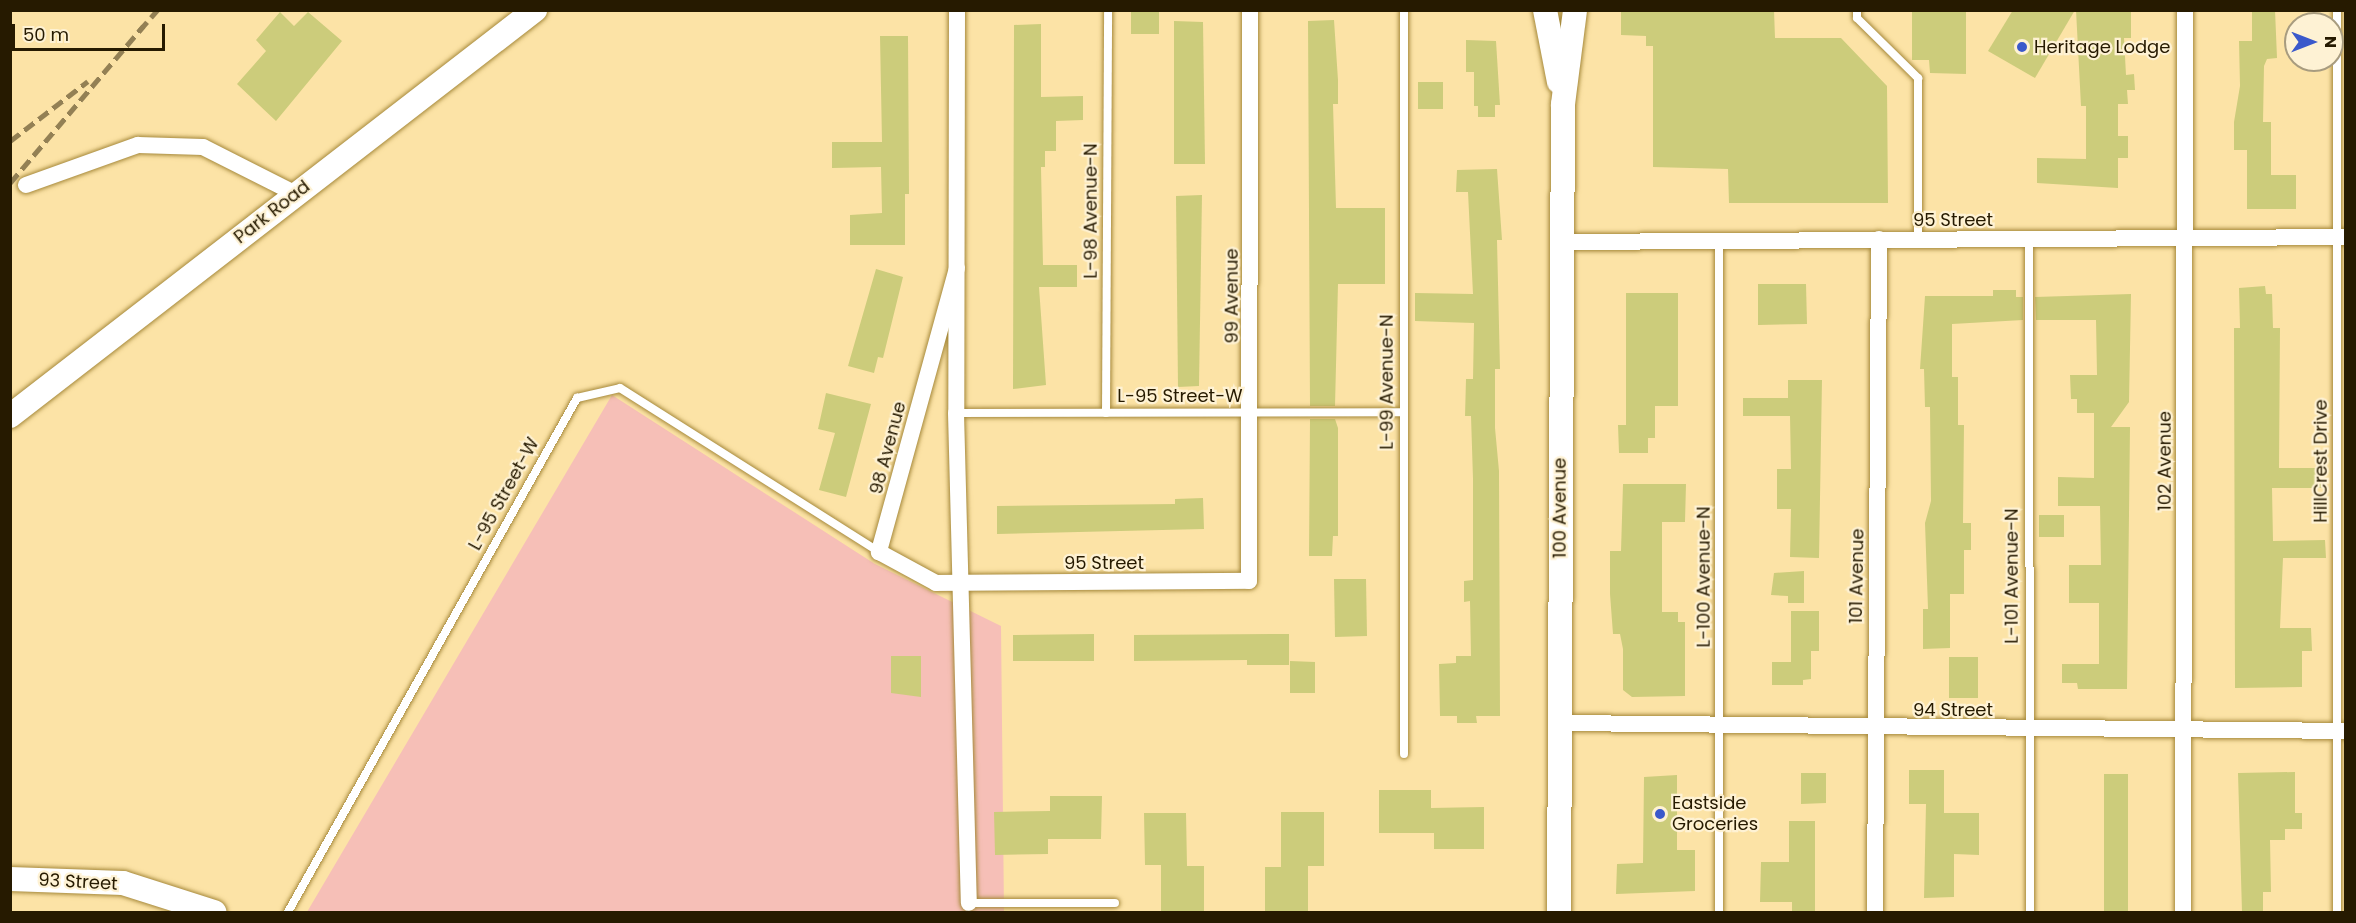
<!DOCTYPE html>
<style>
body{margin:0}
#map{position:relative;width:2356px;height:923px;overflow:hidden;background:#fce3a6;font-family:Poppins,sans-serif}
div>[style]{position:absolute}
.green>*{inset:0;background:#f6bfb7}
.building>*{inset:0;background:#cccc7b}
.roads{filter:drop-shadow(0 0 2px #a6893b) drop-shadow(0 0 2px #a6893b)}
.lane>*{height:8px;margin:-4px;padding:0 4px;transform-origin:4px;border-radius:4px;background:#fff}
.street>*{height:16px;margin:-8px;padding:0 8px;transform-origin:8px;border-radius:8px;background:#fff}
.secondary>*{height:24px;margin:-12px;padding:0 12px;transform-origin:12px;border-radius:12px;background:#fff}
.rail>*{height:4.5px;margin-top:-2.25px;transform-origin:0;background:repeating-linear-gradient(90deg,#938054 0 12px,transparent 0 18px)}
.dots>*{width:16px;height:16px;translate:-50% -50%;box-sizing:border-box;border:3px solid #fef2d4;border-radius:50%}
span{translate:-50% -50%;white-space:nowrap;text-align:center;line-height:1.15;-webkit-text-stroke:4.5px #fef2d4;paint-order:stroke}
.poi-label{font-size:18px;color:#261a00}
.left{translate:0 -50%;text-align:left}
.street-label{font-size:18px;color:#261a00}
.frame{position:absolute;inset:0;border:12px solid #261a00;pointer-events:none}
.north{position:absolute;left:2284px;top:12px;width:60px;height:60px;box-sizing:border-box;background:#fef2d4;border:2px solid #a89c7f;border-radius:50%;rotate:90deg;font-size:16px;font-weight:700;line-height:24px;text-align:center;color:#261a00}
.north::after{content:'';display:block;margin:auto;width:21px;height:27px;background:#3b59cb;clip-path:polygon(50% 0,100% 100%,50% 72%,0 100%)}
.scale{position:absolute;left:12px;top:24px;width:153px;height:27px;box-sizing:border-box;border:3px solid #261a00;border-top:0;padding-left:8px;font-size:18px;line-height:21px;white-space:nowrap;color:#261a00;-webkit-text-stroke:4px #fef2d4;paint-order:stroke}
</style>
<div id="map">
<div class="green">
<div style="clip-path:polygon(612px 395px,875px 564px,1001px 626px,1004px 912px,307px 912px)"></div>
</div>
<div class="building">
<div style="clip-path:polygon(1621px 10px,1774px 10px,1775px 38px,1841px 38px,1887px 86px,1888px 203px,1729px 203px,1728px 169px,1653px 167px,1653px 46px,1646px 46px,1646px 36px,1621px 35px)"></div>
<div style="clip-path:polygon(1912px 10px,1966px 10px,1966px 74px,1930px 73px,1929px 60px,1912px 60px)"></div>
<div style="clip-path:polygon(2013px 10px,2075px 10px,2035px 78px,1988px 51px)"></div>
<div style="clip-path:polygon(2076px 10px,2131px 10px,2131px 38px,2124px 38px,2126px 75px,2134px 74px,2135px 90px,2127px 90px,2128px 104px,2118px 104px,2118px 136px,2128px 136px,2128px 158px,2118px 158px,2118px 188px,2037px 183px,2037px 158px,2086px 159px,2086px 106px,2081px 106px)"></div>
<div style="clip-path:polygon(2252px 10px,2275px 10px,2277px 58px,2267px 59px,2264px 66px,2263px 122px,2271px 122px,2271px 175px,2296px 175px,2296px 209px,2247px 209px,2247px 150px,2234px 150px,2234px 122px,2240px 86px,2239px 41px,2252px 41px)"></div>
<div style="clip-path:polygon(1131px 11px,1159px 11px,1159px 34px,1131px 34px)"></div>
<div style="clip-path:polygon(280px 12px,294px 26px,308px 12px,342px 41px,276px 121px,237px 84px,266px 51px,256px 40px)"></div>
<div style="clip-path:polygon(1334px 20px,1338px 80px,1338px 104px,1333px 104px,1336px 208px,1385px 208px,1385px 284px,1338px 284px,1335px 406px,1310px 406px,1308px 21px)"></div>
<div style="clip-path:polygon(1174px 21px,1203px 22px,1205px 164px,1174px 164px)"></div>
<div style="clip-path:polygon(1041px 24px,1041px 97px,1083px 96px,1083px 120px,1056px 121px,1056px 151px,1045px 151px,1045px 167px,1041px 167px,1043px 265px,1077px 265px,1077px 287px,1039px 287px,1046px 385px,1013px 389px,1014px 25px)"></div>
<div style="clip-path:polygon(880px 36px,908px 36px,909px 194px,905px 194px,905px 245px,850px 245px,850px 215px,882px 213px,881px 167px,832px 168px,832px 142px,882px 142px)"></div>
<div style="clip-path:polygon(1466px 40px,1496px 41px,1500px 105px,1495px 105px,1495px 117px,1478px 117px,1478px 106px,1474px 106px,1474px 72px,1466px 72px)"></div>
<div style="clip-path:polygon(1418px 82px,1443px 82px,1443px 109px,1418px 109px)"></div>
<div style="clip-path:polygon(1497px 169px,1502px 240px,1497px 240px,1500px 369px,1495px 369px,1495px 428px,1499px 471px,1500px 716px,1476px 716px,1477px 723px,1457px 723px,1457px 716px,1440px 716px,1439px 664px,1456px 663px,1456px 656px,1471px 656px,1470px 601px,1464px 602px,1464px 581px,1473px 580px,1473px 479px,1471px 416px,1465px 416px,1466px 379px,1473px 379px,1474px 323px,1415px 321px,1415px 293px,1473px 294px,1468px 192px,1456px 192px,1457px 170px)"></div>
<div style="clip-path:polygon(1202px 195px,1199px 386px,1178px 387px,1176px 196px)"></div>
<div style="clip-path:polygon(876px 269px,903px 277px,883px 358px,878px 357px,874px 373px,848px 366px)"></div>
<div style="clip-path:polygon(1758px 284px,1806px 284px,1807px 324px,1758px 325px)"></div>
<div style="clip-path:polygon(2265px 286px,2266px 294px,2272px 294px,2273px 328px,2280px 328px,2279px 468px,2323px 468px,2324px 488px,2272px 488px,2273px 541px,2325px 540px,2326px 558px,2283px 558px,2280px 628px,2311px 628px,2312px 651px,2302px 651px,2302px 687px,2235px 688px,2234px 328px,2240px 328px,2239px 288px)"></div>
<div style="clip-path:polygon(1993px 290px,2016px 290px,2016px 297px,2023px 297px,2023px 320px,1952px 324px,1952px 377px,1958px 377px,1958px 425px,1964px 425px,1963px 523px,1971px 523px,1971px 550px,1964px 550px,1964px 594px,1950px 594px,1950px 648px,1923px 649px,1923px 609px,1928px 609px,1925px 523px,1931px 501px,1930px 407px,1925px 407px,1924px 369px,1920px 369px,1925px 296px,1993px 296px)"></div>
<div style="clip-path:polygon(1626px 293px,1678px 293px,1678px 406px,1655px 406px,1655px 438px,1648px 438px,1648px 453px,1619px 453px,1618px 425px,1626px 425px)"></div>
<div style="clip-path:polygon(2131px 294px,2129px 402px,2111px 427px,2130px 427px,2127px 689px,2078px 689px,2077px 683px,2062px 683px,2062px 664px,2099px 664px,2099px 603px,2069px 603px,2069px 565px,2101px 565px,2100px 506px,2058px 506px,2058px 477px,2094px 478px,2094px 413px,2077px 413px,2077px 399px,2071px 399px,2070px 375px,2097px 375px,2096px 320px,2036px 320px,2035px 297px)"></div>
<div style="clip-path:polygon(1788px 380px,1822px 380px,1819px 558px,1790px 557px,1791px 509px,1777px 509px,1777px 469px,1791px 469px,1790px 416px,1743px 416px,1743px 398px,1788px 398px)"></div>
<div style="clip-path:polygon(826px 393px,871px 404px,846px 497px,819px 490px,835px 433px,818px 429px)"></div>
<div style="clip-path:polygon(1310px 419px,1335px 419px,1338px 428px,1338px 536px,1333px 536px,1332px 556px,1309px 556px)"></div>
<div style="clip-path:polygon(1623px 484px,1686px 484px,1685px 522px,1662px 522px,1662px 612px,1678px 612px,1678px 622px,1685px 622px,1685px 696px,1632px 697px,1623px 690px,1623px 649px,1620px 634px,1613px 634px,1610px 594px,1610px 551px,1621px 551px)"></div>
<div style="clip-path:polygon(1203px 498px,1204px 529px,997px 534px,997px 506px,1175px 504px,1175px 499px)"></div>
<div style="clip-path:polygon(2039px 515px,2064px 515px,2064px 537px,2039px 537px)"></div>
<div style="clip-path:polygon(1804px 571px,1804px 603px,1788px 603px,1788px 596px,1771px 595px,1774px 573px)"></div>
<div style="clip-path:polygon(1334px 579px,1366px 579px,1367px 636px,1335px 637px)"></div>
<div style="clip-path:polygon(1791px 611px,1819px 611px,1819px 651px,1811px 651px,1811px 679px,1803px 680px,1803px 685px,1772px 685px,1772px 662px,1791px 662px)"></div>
<div style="clip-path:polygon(1094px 634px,1094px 661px,1013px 661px,1013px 635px)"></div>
<div style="clip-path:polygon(1289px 634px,1289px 665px,1247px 665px,1247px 660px,1134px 661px,1134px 635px)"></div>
<div style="clip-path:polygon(891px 656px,921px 656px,921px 697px,891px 693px)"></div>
<div style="clip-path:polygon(1949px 657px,1978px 657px,1978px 698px,1949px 698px)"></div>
<div style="clip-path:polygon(1290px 661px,1315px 662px,1315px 693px,1290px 693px)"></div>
<div style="clip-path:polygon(1909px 770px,1944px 770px,1944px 813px,1979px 813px,1979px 855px,1954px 854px,1954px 897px,1924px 898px,1926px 804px,1909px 804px)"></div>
<div style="clip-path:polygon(2295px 772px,2295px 813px,2302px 813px,2302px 829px,2285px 829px,2285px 840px,2270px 840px,2271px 892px,2263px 892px,2263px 912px,2242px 912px,2238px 773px)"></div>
<div style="clip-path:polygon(1801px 773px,1826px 773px,1826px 803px,1801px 804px)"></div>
<div style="clip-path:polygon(2104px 774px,2128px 774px,2128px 912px,2104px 912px)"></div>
<div style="clip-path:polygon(1677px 775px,1677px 850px,1695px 850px,1695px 891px,1616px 894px,1617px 864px,1643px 863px,1644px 777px)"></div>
<div style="clip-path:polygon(1379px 790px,1431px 790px,1431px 808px,1484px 807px,1484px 849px,1434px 849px,1434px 833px,1379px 833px)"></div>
<div style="clip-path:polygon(1050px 796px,1102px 796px,1101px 839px,1048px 839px,1048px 854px,995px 855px,994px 812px,1050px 811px)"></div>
<div style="clip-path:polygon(1281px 812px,1324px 812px,1324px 866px,1308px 866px,1308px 912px,1265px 912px,1265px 867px,1281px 867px)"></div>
<div style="clip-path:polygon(1144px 813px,1186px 813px,1187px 866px,1204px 866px,1204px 912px,1161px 912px,1161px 865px,1145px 865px)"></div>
<div style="clip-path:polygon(1789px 821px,1815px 821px,1815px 912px,1792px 912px,1792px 902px,1760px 902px,1761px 862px,1789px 862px)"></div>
</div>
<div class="roads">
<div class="lane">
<div style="left:1404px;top:10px;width:744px;rotate:90deg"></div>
<div style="left:1857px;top:10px;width:8px;rotate:90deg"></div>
<div style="left:1857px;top:18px;width:86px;rotate:44.5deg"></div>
<div style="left:1918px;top:78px;width:161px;rotate:90deg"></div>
<div style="left:2337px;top:10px;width:902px;rotate:90deg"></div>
<div style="left:2029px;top:239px;width:673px;rotate:89.91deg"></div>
<div style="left:1719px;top:240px;width:672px;rotate:90deg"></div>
<div style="left:956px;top:413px;width:448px;rotate:-0.1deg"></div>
<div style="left:1106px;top:413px;width:403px;rotate:-89.7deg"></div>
<div style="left:969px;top:903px;width:146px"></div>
<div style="left:288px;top:912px;width:590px;rotate:-60.65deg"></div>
<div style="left:577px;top:398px;width:44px;rotate:-13.1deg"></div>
<div style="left:620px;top:388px;width:307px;rotate:32.3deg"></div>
</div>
<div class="street">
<div style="left:957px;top:10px;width:403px;rotate:90.1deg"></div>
<div style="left:956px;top:413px;width:490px;rotate:88.5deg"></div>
<div style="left:26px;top:185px;width:119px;rotate:-19.7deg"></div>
<div style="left:138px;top:145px;width:65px;rotate:1.8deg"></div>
<div style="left:203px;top:147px;width:104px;rotate:26.8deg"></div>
<div style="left:1561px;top:242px;width:785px;rotate:-0.36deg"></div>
<div style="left:957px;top:268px;width:295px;rotate:105.4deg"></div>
<div style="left:879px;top:552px;width:65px;rotate:28.5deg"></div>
<div style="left:936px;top:583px;width:313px;rotate:-0.4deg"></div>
<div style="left:1249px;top:581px;width:571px;rotate:-89.9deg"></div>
<div style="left:1560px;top:723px;width:786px;rotate:0.58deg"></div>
<div style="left:1875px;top:912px;width:673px;rotate:-89.66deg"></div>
<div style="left:2183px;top:912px;width:902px;rotate:-89.87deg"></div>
</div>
<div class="secondary">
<div style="left:1545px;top:10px;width:73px;rotate:79deg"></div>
<div style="left:10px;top:416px;width:664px;rotate:-37.72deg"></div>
<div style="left:10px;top:879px;width:113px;rotate:2deg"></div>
<div style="left:123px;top:883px;width:96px;rotate:17.7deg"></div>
<div style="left:1559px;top:912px;width:808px;rotate:-89.72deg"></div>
<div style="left:1563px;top:104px;width:95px;rotate:-82.7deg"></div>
</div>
</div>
<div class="rail">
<div style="left:139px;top:31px;width:28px;rotate:-49deg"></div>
<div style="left:10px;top:141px;width:98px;rotate:-37.6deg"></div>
<div style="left:10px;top:183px;width:206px;rotate:-49.7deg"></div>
</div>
<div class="dots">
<div style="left:2022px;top:47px;background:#3b59cb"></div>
<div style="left:1660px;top:814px;background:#3b59cb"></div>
</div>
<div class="poi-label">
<span class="left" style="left:2034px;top:47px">Heritage Lodge</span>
<span class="left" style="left:1672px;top:814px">Eastside<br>Groceries</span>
</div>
<div class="street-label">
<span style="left:1091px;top:211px;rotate:-90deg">L-98 Avenue-N</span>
<span style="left:272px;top:212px;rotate:-38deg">Park Road</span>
<span style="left:1953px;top:220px">95 Street</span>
<span style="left:1232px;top:296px;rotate:-90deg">99 Avenue</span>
<span style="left:1387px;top:382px;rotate:-90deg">L-99 Avenue-N</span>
<span style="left:1180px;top:396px">L-95 Street-W</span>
<span style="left:888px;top:448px;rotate:-75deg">98 Avenue</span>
<span style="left:2165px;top:461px;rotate:-90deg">102 Avenue</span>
<span style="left:2321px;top:461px;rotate:-90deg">HillCrest Drive</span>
<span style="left:504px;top:494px;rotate:-61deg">L-95 Street-W</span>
<span style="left:1560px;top:508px;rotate:-90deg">100 Avenue</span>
<span style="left:1104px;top:563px">95 Street</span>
<span style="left:1857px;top:576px;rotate:-89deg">101 Avenue</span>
<span style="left:2012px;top:576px;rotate:-90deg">L-101 Avenue-N</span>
<span style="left:1704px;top:577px;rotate:-90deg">L-100 Avenue-N</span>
<span style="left:1953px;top:710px">94 Street</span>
<span style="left:78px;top:882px;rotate:3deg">93 Street</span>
</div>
<div class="frame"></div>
<div class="north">N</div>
<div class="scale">50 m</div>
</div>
